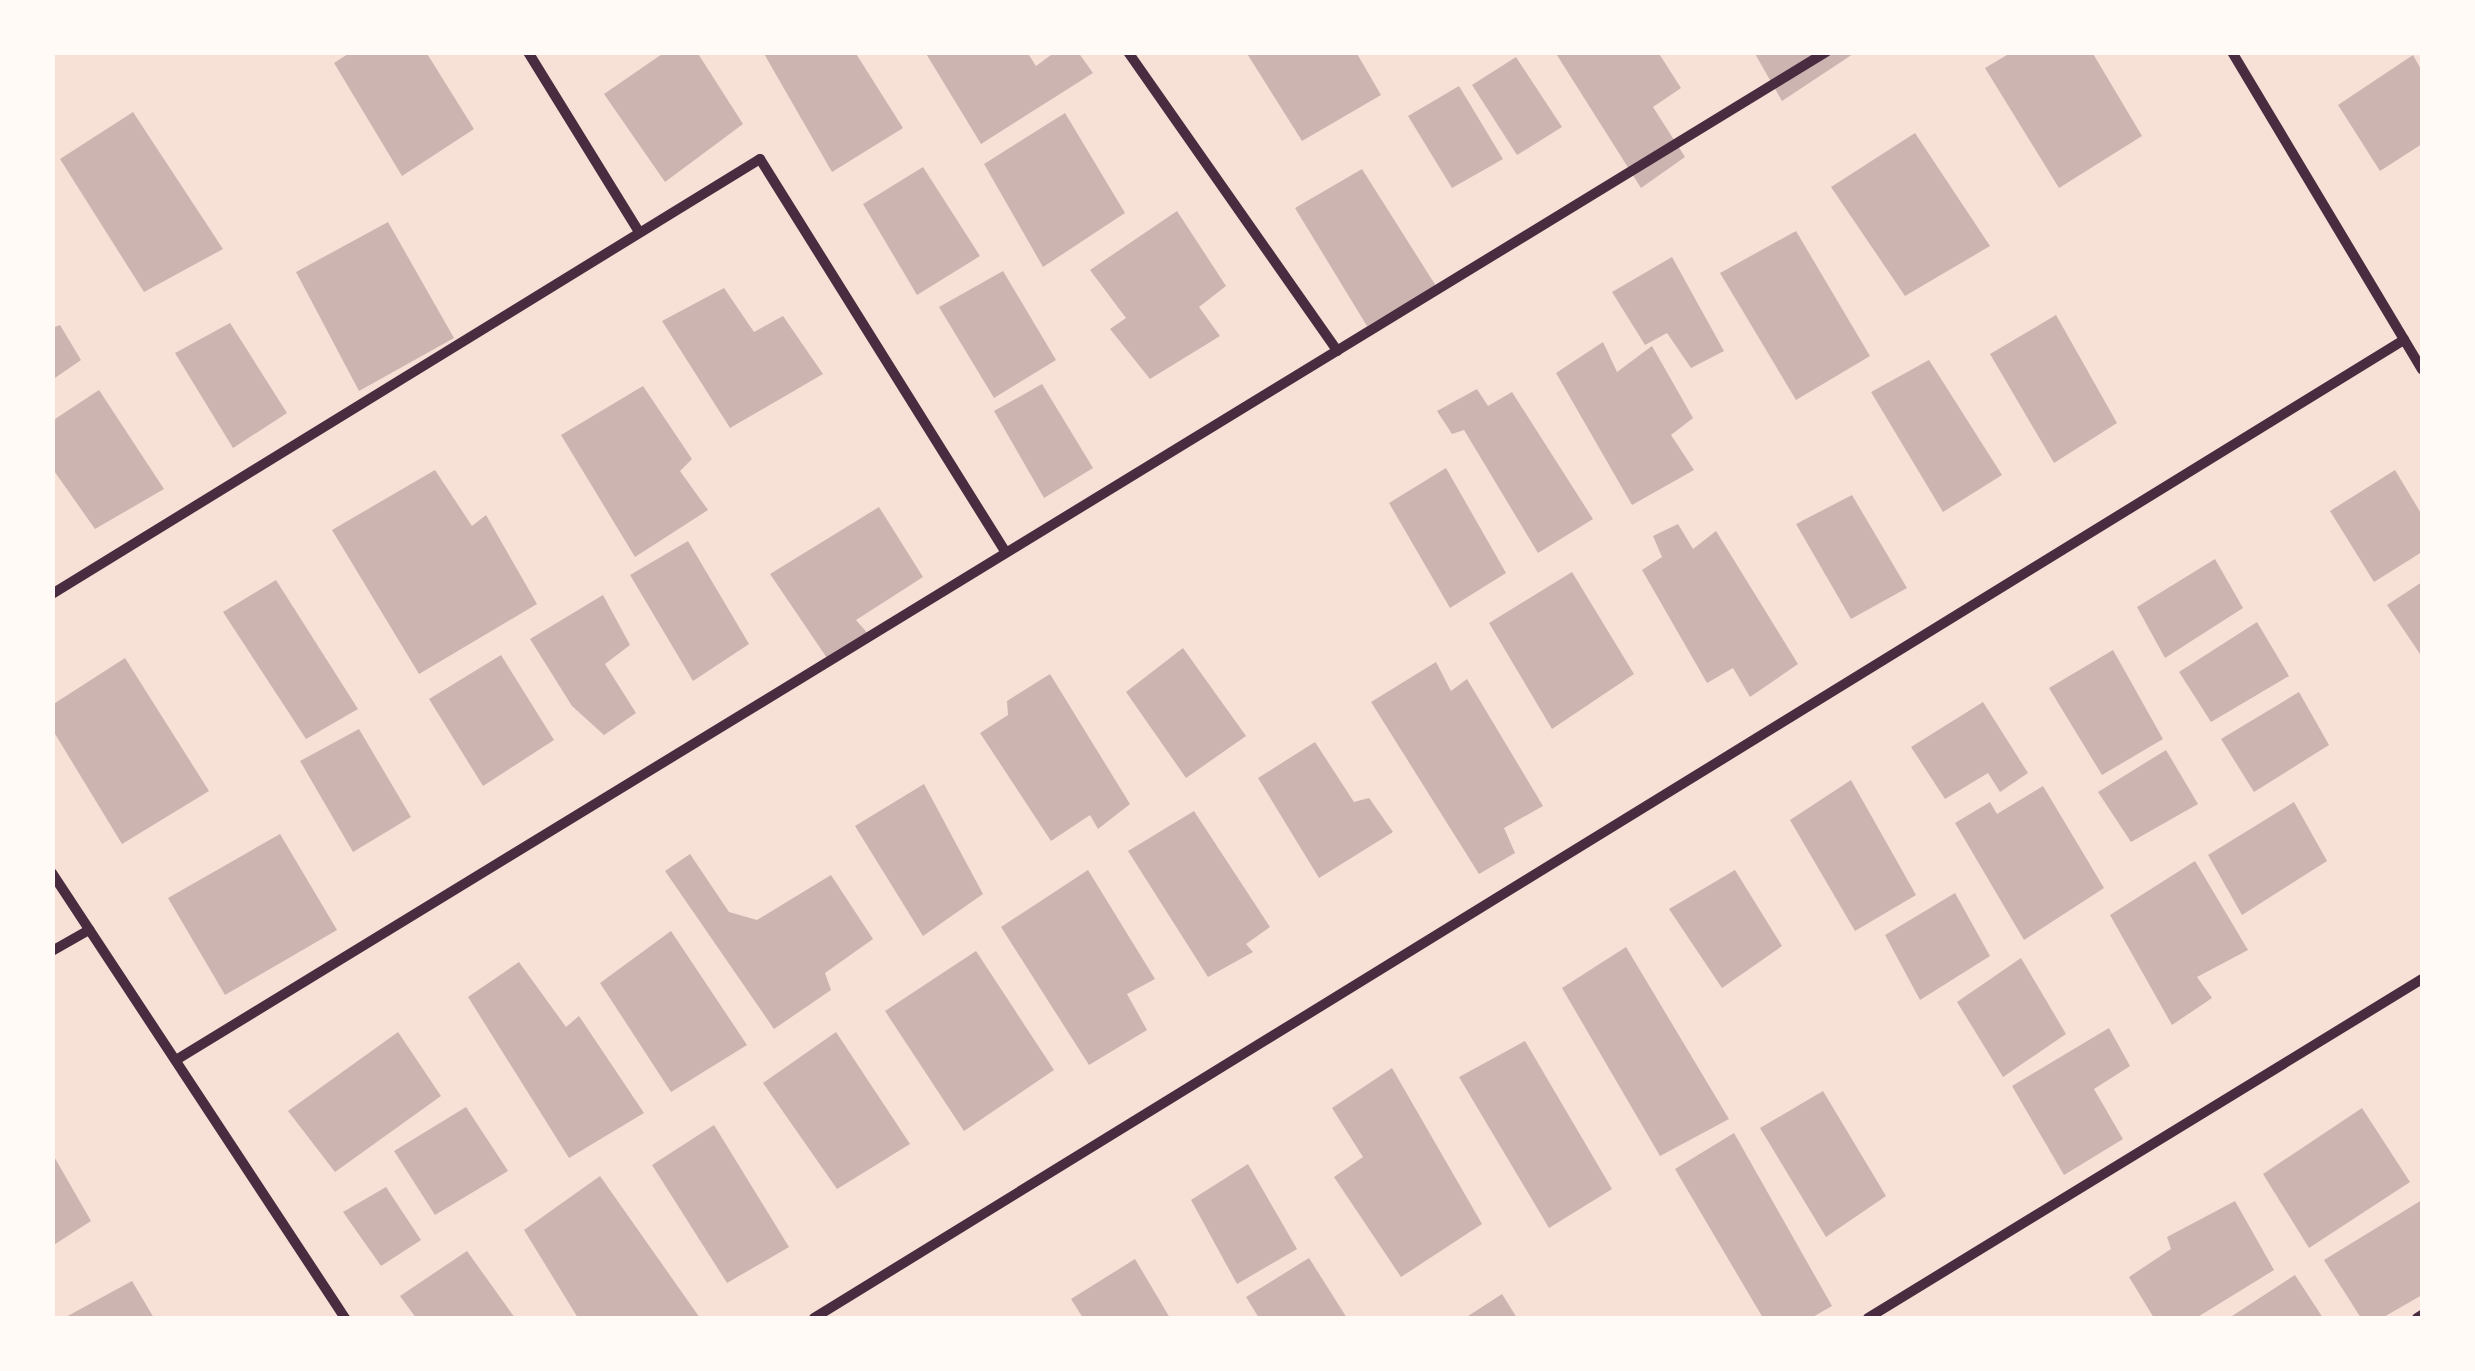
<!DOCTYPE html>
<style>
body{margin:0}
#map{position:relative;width:2475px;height:1371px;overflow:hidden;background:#f7e1d7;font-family:Roboto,sans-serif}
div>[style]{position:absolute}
.building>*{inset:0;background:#ccb4b1}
.minor>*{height:10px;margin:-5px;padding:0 5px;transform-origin:5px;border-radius:5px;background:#4a2c40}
span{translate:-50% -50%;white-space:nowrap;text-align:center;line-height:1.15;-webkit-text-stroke:9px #fffaf5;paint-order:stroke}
.frame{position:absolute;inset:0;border:55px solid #fffaf5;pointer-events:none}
</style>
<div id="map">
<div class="building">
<div style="clip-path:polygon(351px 52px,426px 52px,474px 129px,402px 176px,334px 63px)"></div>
<div style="clip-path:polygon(665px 52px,697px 52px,743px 124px,665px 182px,604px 94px)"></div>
<div style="clip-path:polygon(763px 52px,855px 52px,903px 128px,832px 172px)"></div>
<div style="clip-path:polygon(925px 52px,1027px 52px,1036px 66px,1055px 52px,1078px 52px,1093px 73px,981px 144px)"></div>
<div style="clip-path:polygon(1246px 52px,1356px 52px,1381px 95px,1302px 141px)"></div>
<div style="clip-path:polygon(1555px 52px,1658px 52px,1681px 88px,1653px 107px,1685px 157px,1641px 188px)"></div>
<div style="clip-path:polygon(1754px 52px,1856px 52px,1782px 101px)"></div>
<div style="clip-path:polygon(2012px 52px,2092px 52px,2142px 136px,2059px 188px,1985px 68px)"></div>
<div style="clip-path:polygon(2413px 55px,2422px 71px,2422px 144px,2380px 171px,2338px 105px)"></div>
<div style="clip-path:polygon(1516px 57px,1562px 127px,1517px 155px,1472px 85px)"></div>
<div style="clip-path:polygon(1459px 86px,1503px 159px,1452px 188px,1408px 116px)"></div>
<div style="clip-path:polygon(133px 112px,223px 249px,144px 292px,60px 159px)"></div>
<div style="clip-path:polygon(1065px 113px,1125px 213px,1043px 267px,984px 164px)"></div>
<div style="clip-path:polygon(1915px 133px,1990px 246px,1905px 296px,1831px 187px)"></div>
<div style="clip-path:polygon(923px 167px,980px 256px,917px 295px,863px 204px)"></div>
<div style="clip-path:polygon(1362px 169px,1436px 286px,1367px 326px,1295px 208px)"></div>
<div style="clip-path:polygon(1177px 211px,1226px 286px,1199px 307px,1220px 336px,1150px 379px,1110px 329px,1126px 318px,1090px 270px)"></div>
<div style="clip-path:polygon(388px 222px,454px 338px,359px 391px,296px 272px)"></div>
<div style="clip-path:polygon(1796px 231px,1870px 356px,1796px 400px,1720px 273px)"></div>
<div style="clip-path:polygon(1672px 257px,1724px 351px,1691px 368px,1667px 333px,1645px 345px,1612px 292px)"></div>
<div style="clip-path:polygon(1003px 271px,1056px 360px,994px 398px,939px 307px)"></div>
<div style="clip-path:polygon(724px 288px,754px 332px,783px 316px,823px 374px,730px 428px,662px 321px)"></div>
<div style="clip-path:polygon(2056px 315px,2117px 423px,2054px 463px,1990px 354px)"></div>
<div style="clip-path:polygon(230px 323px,287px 413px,233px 448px,175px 353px)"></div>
<div style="clip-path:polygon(60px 325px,81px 360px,52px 380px,52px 328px)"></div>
<div style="clip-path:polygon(1603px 342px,1617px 372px,1652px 346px,1693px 418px,1671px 435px,1694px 470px,1632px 505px,1556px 373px)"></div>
<div style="clip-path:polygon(1929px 360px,2002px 475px,1943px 512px,1871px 392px)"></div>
<div style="clip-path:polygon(1042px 384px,1093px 468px,1044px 498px,994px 411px)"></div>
<div style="clip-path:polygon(643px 386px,692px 459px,680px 471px,708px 510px,635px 557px,561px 435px)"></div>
<div style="clip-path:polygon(1477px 389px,1488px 406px,1512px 392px,1593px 519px,1538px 553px,1464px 430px,1452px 434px,1437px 411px)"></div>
<div style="clip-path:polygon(99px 390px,164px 489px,95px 529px,52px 468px,52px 421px)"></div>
<div style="clip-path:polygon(1446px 468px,1506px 573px,1450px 608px,1389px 503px)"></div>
<div style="clip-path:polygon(435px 470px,472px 526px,486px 515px,537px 604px,419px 674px,332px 530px)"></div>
<div style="clip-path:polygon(2395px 470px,2422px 515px,2422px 552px,2374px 582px,2330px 511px)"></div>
<div style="clip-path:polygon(1852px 495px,1907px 588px,1851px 619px,1796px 524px)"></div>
<div style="clip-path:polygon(879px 507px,923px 577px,856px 620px,870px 636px,829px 661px,770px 574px)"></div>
<div style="clip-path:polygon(1678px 524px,1693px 549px,1716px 531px,1798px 664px,1750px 697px,1733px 668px,1707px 683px,1642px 570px,1662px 557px,1653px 536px)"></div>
<div style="clip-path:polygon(688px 541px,749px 644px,693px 681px,630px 575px)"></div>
<div style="clip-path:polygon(2215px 559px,2243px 608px,2165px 658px,2137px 607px)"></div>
<div style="clip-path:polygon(1572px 572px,1634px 674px,1552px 729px,1489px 623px)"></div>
<div style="clip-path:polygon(276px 580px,358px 709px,306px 739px,223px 612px)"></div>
<div style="clip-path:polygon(2422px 582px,2422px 657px,2387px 605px)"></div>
<div style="clip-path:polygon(603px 595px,630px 645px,605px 664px,636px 713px,604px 735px,572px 706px,530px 639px)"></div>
<div style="clip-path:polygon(2257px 622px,2289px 676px,2211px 722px,2179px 672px)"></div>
<div style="clip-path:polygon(1183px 648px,1246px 736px,1186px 778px,1126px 692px)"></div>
<div style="clip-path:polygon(2113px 650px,2163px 739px,2102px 775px,2049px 688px)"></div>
<div style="clip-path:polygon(501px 655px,554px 740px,483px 786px,429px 699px)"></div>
<div style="clip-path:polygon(125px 658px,209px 791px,122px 844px,52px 729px,52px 705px)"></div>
<div style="clip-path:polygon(1436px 662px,1451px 691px,1467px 679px,1543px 806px,1504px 828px,1515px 853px,1479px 874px,1371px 702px)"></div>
<div style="clip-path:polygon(1050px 674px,1130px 804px,1098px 829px,1090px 815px,1051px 841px,980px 733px,1008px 715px,1007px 701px)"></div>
<div style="clip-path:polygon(2299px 692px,2329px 745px,2254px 792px,2221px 739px)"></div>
<div style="clip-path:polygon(1983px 702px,2028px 773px,2000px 792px,1988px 773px,1945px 799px,1911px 747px)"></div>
<div style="clip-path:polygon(359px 729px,411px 817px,353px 852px,300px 761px)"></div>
<div style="clip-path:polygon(1315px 742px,1354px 802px,1369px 798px,1393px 832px,1319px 878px,1258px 778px)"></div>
<div style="clip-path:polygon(2166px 750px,2198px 804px,2131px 842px,2098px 792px)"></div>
<div style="clip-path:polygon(1851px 780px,1916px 895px,1855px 931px,1790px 820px)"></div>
<div style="clip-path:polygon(924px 784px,983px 894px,923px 936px,855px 826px)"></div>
<div style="clip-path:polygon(2043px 786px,2104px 888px,2024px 940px,1955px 823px,1990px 802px,1997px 814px)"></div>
<div style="clip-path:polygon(2294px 802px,2327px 861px,2242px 915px,2208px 855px)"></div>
<div style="clip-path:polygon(1194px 811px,1270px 927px,1246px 944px,1253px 952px,1208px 977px,1128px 851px)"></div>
<div style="clip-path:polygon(280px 834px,337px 930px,225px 995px,168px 898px)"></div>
<div style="clip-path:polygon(690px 854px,729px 912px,757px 920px,831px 875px,873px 939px,825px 973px,831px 990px,774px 1029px,665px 871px)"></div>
<div style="clip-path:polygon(2195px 861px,2248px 950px,2197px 977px,2212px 998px,2172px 1025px,2110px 915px)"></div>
<div style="clip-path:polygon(1088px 870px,1155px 979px,1127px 994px,1147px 1030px,1089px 1065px,1001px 927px)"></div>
<div style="clip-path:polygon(1735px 870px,1782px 946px,1722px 988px,1669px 909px)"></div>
<div style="clip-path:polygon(1955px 893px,1990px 956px,1920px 1000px,1885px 935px)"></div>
<div style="clip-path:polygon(671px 931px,747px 1045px,671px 1092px,600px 983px)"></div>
<div style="clip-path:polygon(1626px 947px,1729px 1119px,1660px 1156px,1562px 988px)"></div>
<div style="clip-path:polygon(976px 951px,1054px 1070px,964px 1131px,885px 1011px)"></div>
<div style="clip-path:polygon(2021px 958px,2066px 1034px,2003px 1077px,1957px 1002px)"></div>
<div style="clip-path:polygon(519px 962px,566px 1027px,579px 1016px,644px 1113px,569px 1158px,468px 997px)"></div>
<div style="clip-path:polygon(2109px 1028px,2130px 1066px,2094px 1089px,2123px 1139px,2064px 1175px,2012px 1086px)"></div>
<div style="clip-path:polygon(398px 1032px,441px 1096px,335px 1172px,288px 1111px)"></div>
<div style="clip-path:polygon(836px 1032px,910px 1144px,837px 1189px,763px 1083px)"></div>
<div style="clip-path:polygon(1525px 1041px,1612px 1189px,1549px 1228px,1459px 1077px)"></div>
<div style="clip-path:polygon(1392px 1068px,1482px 1224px,1401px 1277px,1334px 1177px,1363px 1157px,1332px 1108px)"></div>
<div style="clip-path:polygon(1823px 1091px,1886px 1196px,1826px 1237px,1760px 1128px)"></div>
<div style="clip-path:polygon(466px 1107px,508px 1171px,435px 1215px,394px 1151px)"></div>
<div style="clip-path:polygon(2362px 1108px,2410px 1182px,2309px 1248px,2263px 1174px)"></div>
<div style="clip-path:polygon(714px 1125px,789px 1247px,727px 1283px,652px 1165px)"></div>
<div style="clip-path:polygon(1734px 1133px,1832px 1306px,1811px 1318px,1763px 1318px,1675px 1169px)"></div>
<div style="clip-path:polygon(52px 1153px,91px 1221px,52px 1246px)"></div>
<div style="clip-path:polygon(1248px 1164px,1297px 1249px,1237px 1284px,1191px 1200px)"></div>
<div style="clip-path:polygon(600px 1176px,700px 1318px,578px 1318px,524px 1230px)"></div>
<div style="clip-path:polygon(386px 1187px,421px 1240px,381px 1266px,343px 1212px)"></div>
<div style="clip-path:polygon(2422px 1200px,2422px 1295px,2382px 1318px,2361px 1318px,2324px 1260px)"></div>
<div style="clip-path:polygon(2235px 1201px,2274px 1270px,2196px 1318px,2154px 1318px,2129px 1277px,2171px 1249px,2167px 1237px)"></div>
<div style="clip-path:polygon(467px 1251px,515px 1318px,416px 1318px,400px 1296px)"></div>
<div style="clip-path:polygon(1309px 1258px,1347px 1318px,1259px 1318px,1246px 1297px)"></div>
<div style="clip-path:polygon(1135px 1259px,1170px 1318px,1083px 1318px,1071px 1299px)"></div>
<div style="clip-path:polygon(2295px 1275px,2323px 1318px,2229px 1318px)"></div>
<div style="clip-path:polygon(132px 1281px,154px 1318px,64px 1318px)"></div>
<div style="clip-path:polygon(1502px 1294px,1517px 1318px,1465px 1318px)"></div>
</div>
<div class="minor">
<div style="left:528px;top:52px;width:211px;rotate:58.3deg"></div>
<div style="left:1128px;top:52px;width:365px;rotate:55deg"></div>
<div style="left:2232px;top:52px;width:370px;rotate:59.1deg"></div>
<div style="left:52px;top:594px;width:831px;rotate:-31.57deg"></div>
<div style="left:760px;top:159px;width:464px;rotate:58deg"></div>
<div style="left:52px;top:873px;width:533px;rotate:56.64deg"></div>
<div style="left:52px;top:951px;width:43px;rotate:-29.6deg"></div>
<div style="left:176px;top:1060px;width:1934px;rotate:-31.42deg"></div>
<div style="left:814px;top:1318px;width:1867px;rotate:-31.6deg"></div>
<div style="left:1868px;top:1318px;width:649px;rotate:-31.46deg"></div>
<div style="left:2417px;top:1318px;width:6px;rotate:-31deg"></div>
</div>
<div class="frame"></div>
</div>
